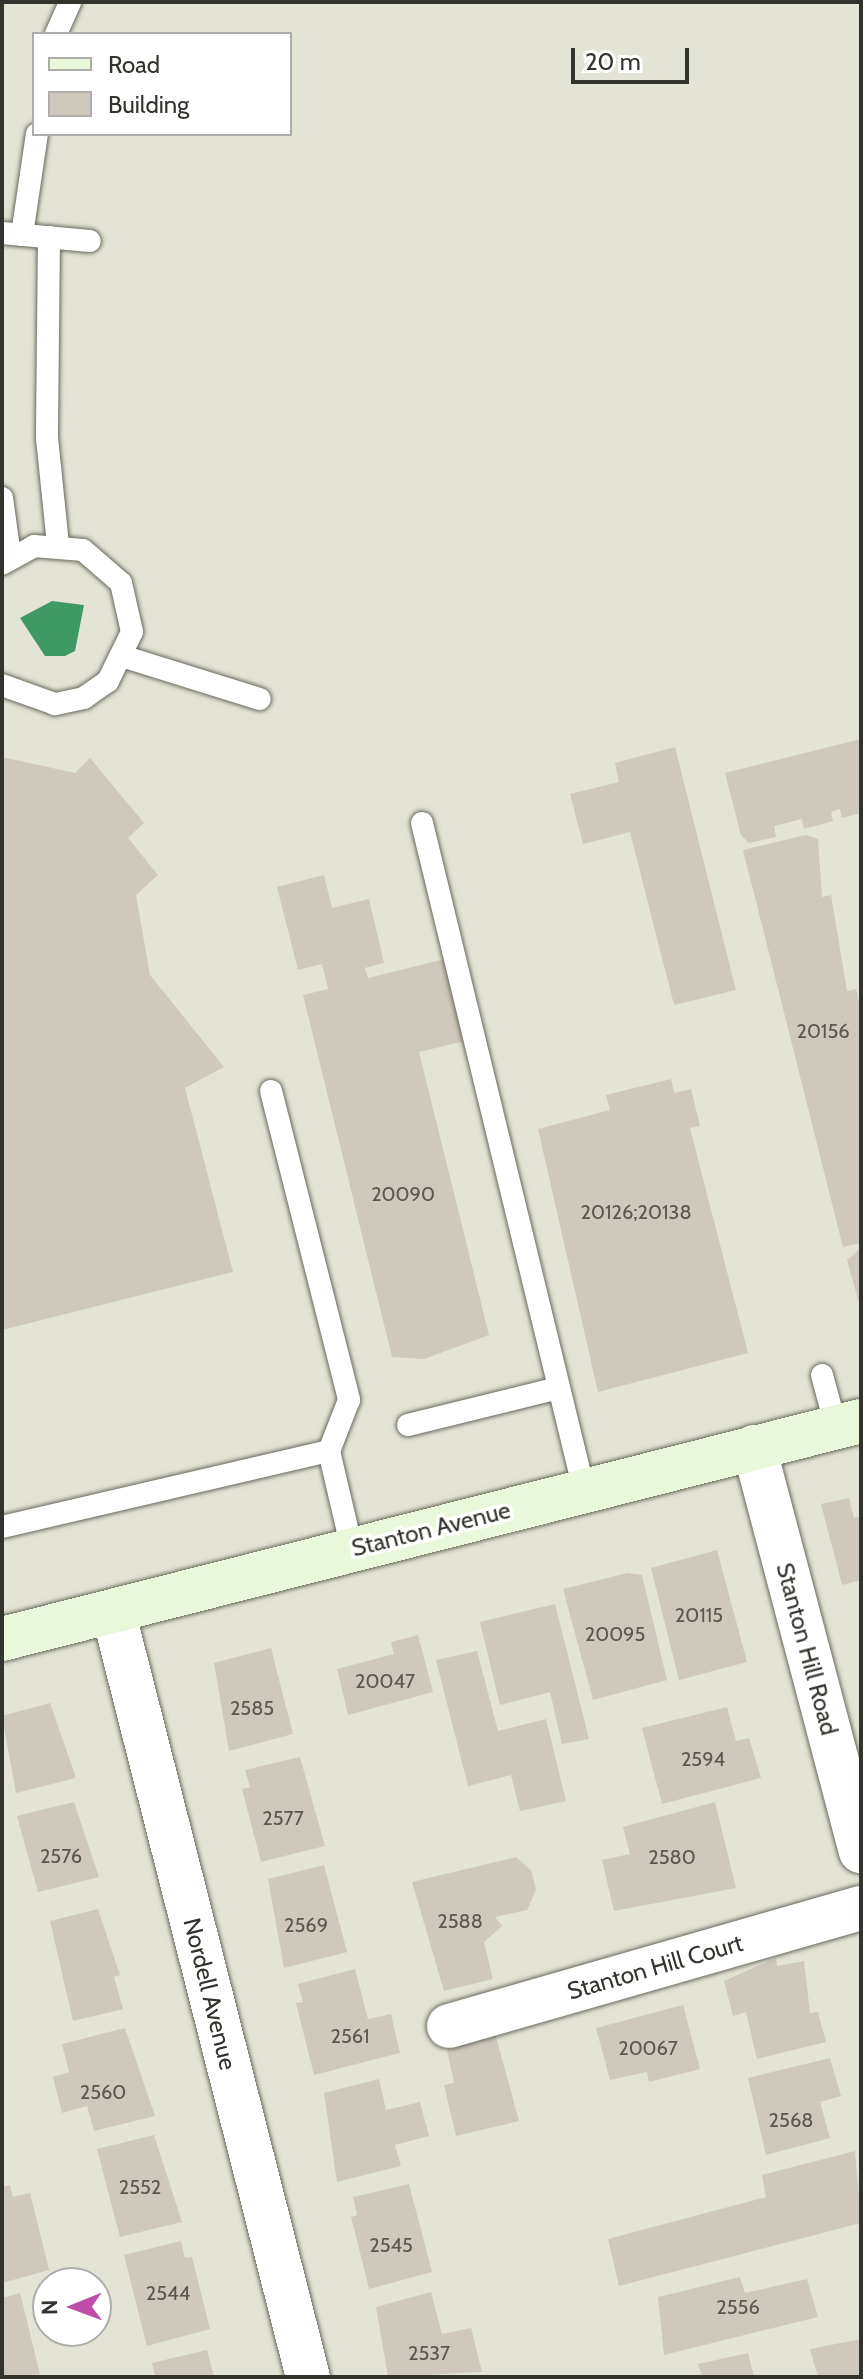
<!DOCTYPE html>
<style>
body{margin:0}
#map{position:relative;width:863px;height:2379px;overflow:hidden;background:#e4e4d6;font-family:Cabin,sans-serif}
div>[style]{position:absolute}
.water>*{inset:0;background:#3f9965}
.building>*{inset:0;background:#cfc8bc}
.roads{filter:drop-shadow(0 0 2px #69685d) drop-shadow(0 0 2px #69685d)}
.lane>*{height:22px;margin:-11px;padding:0 11px;transform-origin:11px;border-radius:11px;background:#fff}
.street>*{height:44px;margin:-22px;padding:0 22px;transform-origin:22px;border-radius:22px;background:#fff}
.secondary>*{height:44px;margin:-22px;padding:0 22px;transform-origin:22px;border-radius:22px;background:#e9f7da}
span{translate:-50% -50%;white-space:nowrap;text-align:center;line-height:1.15;-webkit-text-stroke:7px #fff;paint-order:stroke}
.number-label{font-size:20px;color:#5a5851}
.number-label span{-webkit-text-stroke-width:0}
.street-label{font-size:24px;color:#33332d}
.frame{position:absolute;inset:0;border:4px solid #33332d;pointer-events:none}
.legend{position:absolute;left:32px;top:32px;width:260px;height:104px;box-sizing:border-box;background:#fff;border:2px solid #adadab;margin:0;padding:10px 14px;list-style:none;font-size:24px;color:#33332d}
.legend li{display:flex;align-items:center;gap:16px;height:40px}
.legend b{width:40px;border:2px solid #adadab}
.north{position:absolute;left:32px;top:2267px;width:80px;height:80px;box-sizing:border-box;background:#fff;border:2px solid #adadab;border-radius:50%;rotate:269deg;font-size:22px;font-weight:700;line-height:32px;text-align:center;color:#33332d}
.north::after{content:'';display:block;margin:auto;width:28px;height:36px;background:#bf4ca6;clip-path:polygon(50% 0,100% 100%,50% 72%,0 100%)}
.scale{position:absolute;left:571px;top:48px;width:118px;height:36px;box-sizing:border-box;border:4px solid #33332d;border-top:0;padding-left:10px;font-size:24px;line-height:28px;white-space:nowrap;color:#33332d;-webkit-text-stroke:6px #fff;paint-order:stroke}
</style>
<div id="map">
<div class="water">
<div style="clip-path:polygon(52px 601px,84px 605px,75px 651px,65px 656px,45px 656px,20px 618px)"></div>
</div>
<div class="building">
<div style="clip-path:polygon(861px 739px,861px 813px,842px 818px,840px 809px,831px 812px,833px 821px,804px 829px,802px 819px,774px 826px,776px 837px,749px 843px,741px 835px,725px 773px)"></div>
<div style="clip-path:polygon(675px 747px,736px 990px,674px 1005px,630px 832px,583px 844px,570px 794px,619px 782px,615px 763px)"></div>
<div style="clip-path:polygon(2px 757px,75px 773px,90px 758px,144px 823px,128px 838px,158px 875px,136px 895px,150px 975px,224px 1067px,185px 1088px,233px 1272px,2px 1330px)"></div>
<div style="clip-path:polygon(806px 835px,818px 839px,822px 897px,831px 895px,847px 991px,856px 989px,861px 1010px,861px 1243px,843px 1247px,743px 850px)"></div>
<div style="clip-path:polygon(324px 875px,332px 908px,369px 899px,384px 963px,365px 968px,368px 978px,449px 958px,469px 1040px,419px 1052px,489px 1335px,424px 1359px,392px 1357px,303px 995px,328px 989px,322px 964px,298px 970px,277px 887px)"></div>
<div style="clip-path:polygon(671px 1079px,674px 1093px,691px 1089px,700px 1126px,690px 1128px,748px 1353px,598px 1392px,538px 1129px,610px 1110px,606px 1095px)"></div>
<div style="clip-path:polygon(861px 1248px,861px 1307px,860px 1307px,847px 1260px)"></div>
<div style="clip-path:polygon(849px 1498px,854px 1518px,861px 1516px,861px 1580px,842px 1585px,821px 1504px)"></div>
<div style="clip-path:polygon(717px 1550px,747px 1662px,679px 1680px,651px 1568px)"></div>
<div style="clip-path:polygon(627px 1573px,642px 1575px,667px 1680px,593px 1700px,563px 1589px)"></div>
<div style="clip-path:polygon(555px 1604px,589px 1739px,562px 1744px,550px 1692px,500px 1705px,480px 1622px)"></div>
<div style="clip-path:polygon(418px 1635px,433px 1692px,348px 1715px,337px 1669px,394px 1654px,391px 1642px)"></div>
<div style="clip-path:polygon(271px 1648px,293px 1734px,229px 1751px,214px 1663px)"></div>
<div style="clip-path:polygon(477px 1651px,498px 1731px,546px 1719px,566px 1801px,520px 1811px,511px 1775px,468px 1786px,436px 1660px)"></div>
<div style="clip-path:polygon(50px 1703px,76px 1778px,16px 1793px,2px 1716px)"></div>
<div style="clip-path:polygon(727px 1707px,736px 1741px,749px 1738px,761px 1778px,662px 1804px,642px 1728px)"></div>
<div style="clip-path:polygon(300px 1757px,325px 1846px,261px 1862px,242px 1789px,250px 1787px,245px 1770px)"></div>
<div style="clip-path:polygon(74px 1802px,99px 1877px,38px 1892px,17px 1816px)"></div>
<div style="clip-path:polygon(715px 1802px,736px 1888px,614px 1911px,602px 1860px,630px 1854px,623px 1827px)"></div>
<div style="clip-path:polygon(516px 1857px,531px 1870px,536px 1890px,527px 1910px,495px 1917px,502px 1926px,484px 1942px,493px 1979px,444px 1991px,412px 1882px)"></div>
<div style="clip-path:polygon(324px 1865px,347px 1952px,284px 1968px,268px 1879px)"></div>
<div style="clip-path:polygon(98px 1909px,120px 1975px,114px 1977px,123px 2009px,73px 2021px,50px 1921px)"></div>
<div style="clip-path:polygon(776px 1958px,777px 1966px,804px 1961px,810px 2013px,818px 2012px,826px 2042px,757px 2059px,746px 2012px,733px 2016px,724px 1981px)"></div>
<div style="clip-path:polygon(355px 1969px,368px 2019px,391px 2014px,400px 2053px,314px 2075px,296px 2003px,303px 2002px,298px 1984px)"></div>
<div style="clip-path:polygon(683px 2005px,700px 2069px,649px 2082px,647px 2072px,610px 2080px,596px 2028px)"></div>
<div style="clip-path:polygon(125px 2028px,155px 2116px,94px 2131px,87px 2106px,62px 2113px,53px 2077px,69px 2072px,62px 2044px)"></div>
<div style="clip-path:polygon(495px 2033px,519px 2121px,456px 2136px,444px 2085px,454px 2083px,446px 2046px)"></div>
<div style="clip-path:polygon(830px 2058px,841px 2096px,820px 2102px,830px 2138px,766px 2155px,748px 2078px)"></div>
<div style="clip-path:polygon(379px 2079px,386px 2110px,420px 2102px,429px 2136px,395px 2145px,401px 2166px,337px 2182px,324px 2093px)"></div>
<div style="clip-path:polygon(154px 2135px,182px 2222px,120px 2237px,97px 2149px)"></div>
<div style="clip-path:polygon(855px 2151px,861px 2223px,619px 2286px,608px 2239px,766px 2197px,762px 2175px)"></div>
<div style="clip-path:polygon(409px 2184px,432px 2272px,369px 2289px,351px 2217px,357px 2215px,353px 2197px)"></div>
<div style="clip-path:polygon(10px 2185px,13px 2197px,30px 2193px,49px 2270px,2px 2283px,2px 2187px)"></div>
<div style="clip-path:polygon(181px 2241px,185px 2258px,192px 2257px,210px 2329px,147px 2346px,124px 2255px)"></div>
<div style="clip-path:polygon(740px 2277px,745px 2293px,807px 2279px,818px 2317px,664px 2355px,658px 2297px)"></div>
<div style="clip-path:polygon(431px 2292px,442px 2334px,471px 2328px,482px 2372px,388px 2377px,376px 2307px)"></div>
<div style="clip-path:polygon(20px 2293px,40px 2374px,2px 2377px,2px 2298px)"></div>
<div style="clip-path:polygon(861px 2339px,861px 2377px,818px 2377px,810px 2349px)"></div>
<div style="clip-path:polygon(207px 2350px,214px 2377px,155px 2377px,152px 2363px)"></div>
<div style="clip-path:polygon(748px 2353px,754px 2377px,702px 2377px,698px 2364px)"></div>
</div>
<div class="roads">
<div class="lane">
<div style="left:56px;top:34px;width:35px;rotate:-66deg"></div>
<div style="left:2px;top:233px;width:88px;rotate:5.2deg"></div>
<div style="left:22px;top:235px;width:102px;rotate:-81.6deg"></div>
<div style="left:49px;top:237px;width:201px;rotate:90.6deg"></div>
<div style="left:47px;top:438px;width:107px;rotate:84.1deg"></div>
<div style="left:2px;top:498px;width:59px;rotate:82.1deg"></div>
<div style="left:2px;top:564px;width:37px;rotate:-29deg"></div>
<div style="left:34px;top:546px;width:49px;rotate:4.7deg"></div>
<div style="left:83px;top:550px;width:50px;rotate:41deg"></div>
<div style="left:121px;top:583px;width:50px;rotate:77.3deg"></div>
<div style="left:132px;top:632px;width:55px;rotate:116.1deg"></div>
<div style="left:108px;top:681px;width:29px;rotate:145deg"></div>
<div style="left:84px;top:698px;width:30px;rotate:168deg"></div>
<div style="left:55px;top:704px;width:56px;rotate:-160.3deg"></div>
<div style="left:125px;top:657px;width:141px;rotate:17.3deg"></div>
<div style="left:422px;top:823px;width:686px;rotate:76.35deg"></div>
<div style="left:271px;top:1091px;width:319px;rotate:75.8deg"></div>
<div style="left:349px;top:1400px;width:55px;rotate:111.4deg"></div>
<div style="left:822px;top:1375px;width:54px;rotate:74.9deg"></div>
<div style="left:408px;top:1425px;width:155px;rotate:-13.8deg"></div>
<div style="left:2px;top:1527px;width:336px;rotate:-13.1deg"></div>
<div style="left:329px;top:1451px;width:101px;rotate:76.8deg"></div>
</div>
<div class="street">
<div style="left:754px;top:1447px;width:418px;rotate:75.2deg"></div>
<div style="left:113px;top:1611px;width:790px;rotate:75.72deg"></div>
<div style="left:449px;top:2026px;width:429px;rotate:-16deg"></div>
</div>
<div class="secondary">
<div style="left:2px;top:1639px;width:886px;rotate:-14.24deg"></div>
</div>
</div>
<div class="number-label">
<span style="left:823px;top:1031px">20156</span>
<span style="left:403px;top:1194px">20090</span>
<span style="left:636px;top:1212px">20126;20138</span>
<span style="left:699px;top:1615px">20115</span>
<span style="left:615px;top:1634px">20095</span>
<span style="left:385px;top:1681px">20047</span>
<span style="left:252px;top:1708px">2585</span>
<span style="left:703px;top:1759px">2594</span>
<span style="left:283px;top:1818px">2577</span>
<span style="left:61px;top:1856px">2576</span>
<span style="left:672px;top:1857px">2580</span>
<span style="left:460px;top:1921px">2588</span>
<span style="left:306px;top:1925px">2569</span>
<span style="left:350px;top:2036px">2561</span>
<span style="left:648px;top:2048px">20067</span>
<span style="left:103px;top:2092px">2560</span>
<span style="left:791px;top:2120px">2568</span>
<span style="left:140px;top:2187px">2552</span>
<span style="left:391px;top:2245px">2545</span>
<span style="left:168px;top:2293px">2544</span>
<span style="left:738px;top:2307px">2556</span>
<span style="left:429px;top:2353px">2537</span>
</div>
<div class="street-label">
<span style="left:431px;top:1529px;rotate:-14deg">Stanton Avenue</span>
<span style="left:807px;top:1649px;rotate:75deg">Stanton Hill Road</span>
<span style="left:655px;top:1967px;rotate:-16deg">Stanton Hill Court</span>
<span style="left:210px;top:1994px;rotate:76deg">Nordell Avenue</span>
</div>
<div class="frame"></div>
<ul class="legend">
<li><b style="height:10px;background:#e9f7da"></b>Road</li>
<li><b style="height:22px;background:#cfc8bc"></b>Building</li>
</ul>
<div class="north">N</div>
<div class="scale">20 m</div>
</div>
